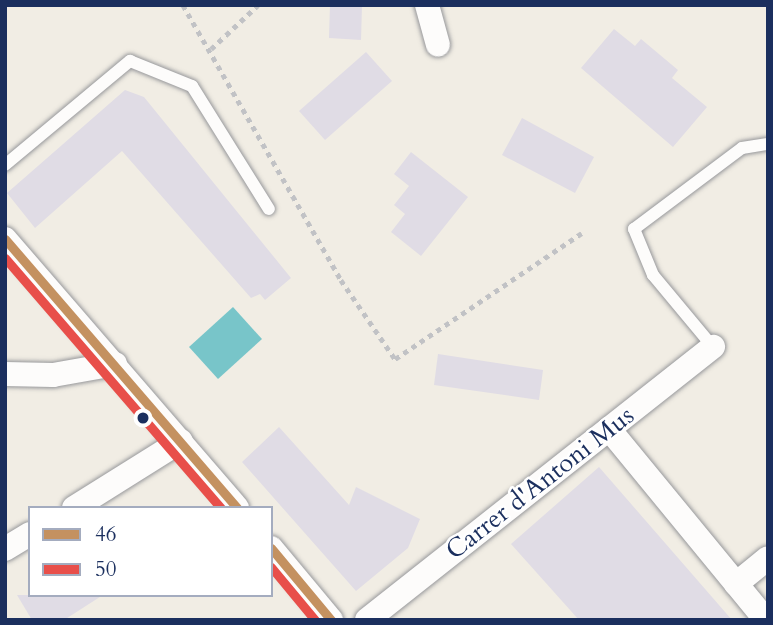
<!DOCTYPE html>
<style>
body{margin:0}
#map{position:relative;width:773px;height:625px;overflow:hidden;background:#f1ede4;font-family:Cardo,serif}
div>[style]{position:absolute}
.water>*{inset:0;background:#78c5c9}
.building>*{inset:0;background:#e0dce5}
.path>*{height:4.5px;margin-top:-2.25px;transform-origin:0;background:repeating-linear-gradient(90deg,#c1c2c5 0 5px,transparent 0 10px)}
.roads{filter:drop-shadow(0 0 2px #97989b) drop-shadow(0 0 2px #97989b)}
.service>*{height:12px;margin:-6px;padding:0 6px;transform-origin:6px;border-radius:6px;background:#fdfcfb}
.minor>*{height:24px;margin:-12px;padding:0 12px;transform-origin:12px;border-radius:12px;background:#fdfcfb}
.bus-1>*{height:9px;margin:-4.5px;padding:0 4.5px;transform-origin:4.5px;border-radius:4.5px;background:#c49160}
.bus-2>*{height:9px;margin:-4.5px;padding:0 4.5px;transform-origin:4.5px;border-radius:4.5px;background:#e84f4a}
.dots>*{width:19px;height:19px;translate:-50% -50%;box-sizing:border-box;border:4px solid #fff;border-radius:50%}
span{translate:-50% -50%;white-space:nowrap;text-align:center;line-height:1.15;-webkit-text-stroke:5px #fff;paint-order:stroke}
.street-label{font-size:26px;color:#1b2f5e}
.frame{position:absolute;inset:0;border:7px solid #1b2f5e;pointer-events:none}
.legend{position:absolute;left:28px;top:506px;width:245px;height:91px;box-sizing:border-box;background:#fff;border:2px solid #a4acbf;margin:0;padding:9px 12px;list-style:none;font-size:21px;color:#1b2f5e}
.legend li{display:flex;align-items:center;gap:14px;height:35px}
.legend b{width:35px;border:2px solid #a4acbf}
</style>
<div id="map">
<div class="water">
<div style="clip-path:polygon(233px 307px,262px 339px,218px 379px,189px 347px)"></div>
</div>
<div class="building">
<div style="clip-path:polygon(330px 5px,362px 5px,361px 40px,329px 38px)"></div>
<div style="clip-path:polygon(614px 29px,635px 46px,641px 39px,678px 70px,672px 78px,707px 107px,673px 147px,581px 68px)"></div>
<div style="clip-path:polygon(366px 52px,392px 81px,325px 140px,299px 111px)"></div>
<div style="clip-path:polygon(125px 90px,144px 97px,291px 278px,265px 300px,260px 294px,251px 298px,122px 151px,35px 228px,7px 193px)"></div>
<div style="clip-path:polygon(522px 118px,594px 157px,575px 193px,502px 155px)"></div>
<div style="clip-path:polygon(411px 152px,468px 197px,421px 256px,391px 232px,405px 214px,394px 205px,409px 186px,394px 174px)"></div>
<div style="clip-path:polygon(438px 354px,543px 370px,539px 400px,434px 385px)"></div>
<div style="clip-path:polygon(279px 427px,349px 505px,356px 487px,420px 519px,408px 548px,356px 591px,242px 462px)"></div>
<div style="clip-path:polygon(599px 467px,732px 620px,579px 620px,511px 544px)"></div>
<div style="clip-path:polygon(17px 595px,103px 595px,64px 620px,32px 620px)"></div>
</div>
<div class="path">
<div style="left:183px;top:5px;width:317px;rotate:60.1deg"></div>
<div style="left:341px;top:280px;width:96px;rotate:55.6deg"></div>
<div style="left:395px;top:359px;width:225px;rotate:-34deg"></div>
<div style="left:211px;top:49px;width:64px;rotate:-43.1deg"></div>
</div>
<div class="roads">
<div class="service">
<div style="left:5px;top:165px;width:163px;rotate:-39.8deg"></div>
<div style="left:130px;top:61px;width:67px;rotate:22deg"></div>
<div style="left:192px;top:86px;width:145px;rotate:58deg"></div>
<div style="left:713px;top:347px;width:94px;rotate:-129.8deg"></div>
<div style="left:653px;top:275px;width:50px;rotate:-112.4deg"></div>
<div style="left:634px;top:229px;width:135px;rotate:-36.9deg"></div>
<div style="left:742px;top:148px;width:26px;rotate:-9deg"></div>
</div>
<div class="minor">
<div style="left:427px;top:5px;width:41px;rotate:74.6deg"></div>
<div style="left:5px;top:239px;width:355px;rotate:49.2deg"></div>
<div style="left:5px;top:374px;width:48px;rotate:1.2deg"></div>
<div style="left:53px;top:375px;width:63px;rotate:-10.1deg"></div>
<div style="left:609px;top:429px;width:247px;rotate:50.6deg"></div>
<div style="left:74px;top:508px;width:126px;rotate:-32.1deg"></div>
<div style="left:271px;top:548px;width:94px;rotate:50.2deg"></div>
<div style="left:5px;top:549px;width:29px;rotate:-31deg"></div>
<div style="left:736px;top:584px;width:41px;rotate:-39.1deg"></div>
<div style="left:367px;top:620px;width:441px;rotate:-38.3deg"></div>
</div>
</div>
<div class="bus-1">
<div style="left:5px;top:239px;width:355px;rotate:49.2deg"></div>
<div style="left:271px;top:548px;width:94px;rotate:50.2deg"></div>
</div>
<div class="bus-2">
<div style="left:5px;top:258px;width:330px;rotate:49.2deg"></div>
<div style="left:271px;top:567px;width:69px;rotate:50.3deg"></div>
</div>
<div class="dots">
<div style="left:143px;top:418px;background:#1b2f5e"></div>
</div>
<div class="street-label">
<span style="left:540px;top:483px;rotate:-38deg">Carrer d'Antoni Mus</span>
</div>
<div class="frame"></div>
<ul class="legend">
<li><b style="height:9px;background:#c49160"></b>46</li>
<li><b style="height:9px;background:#e84f4a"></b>50</li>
</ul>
</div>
